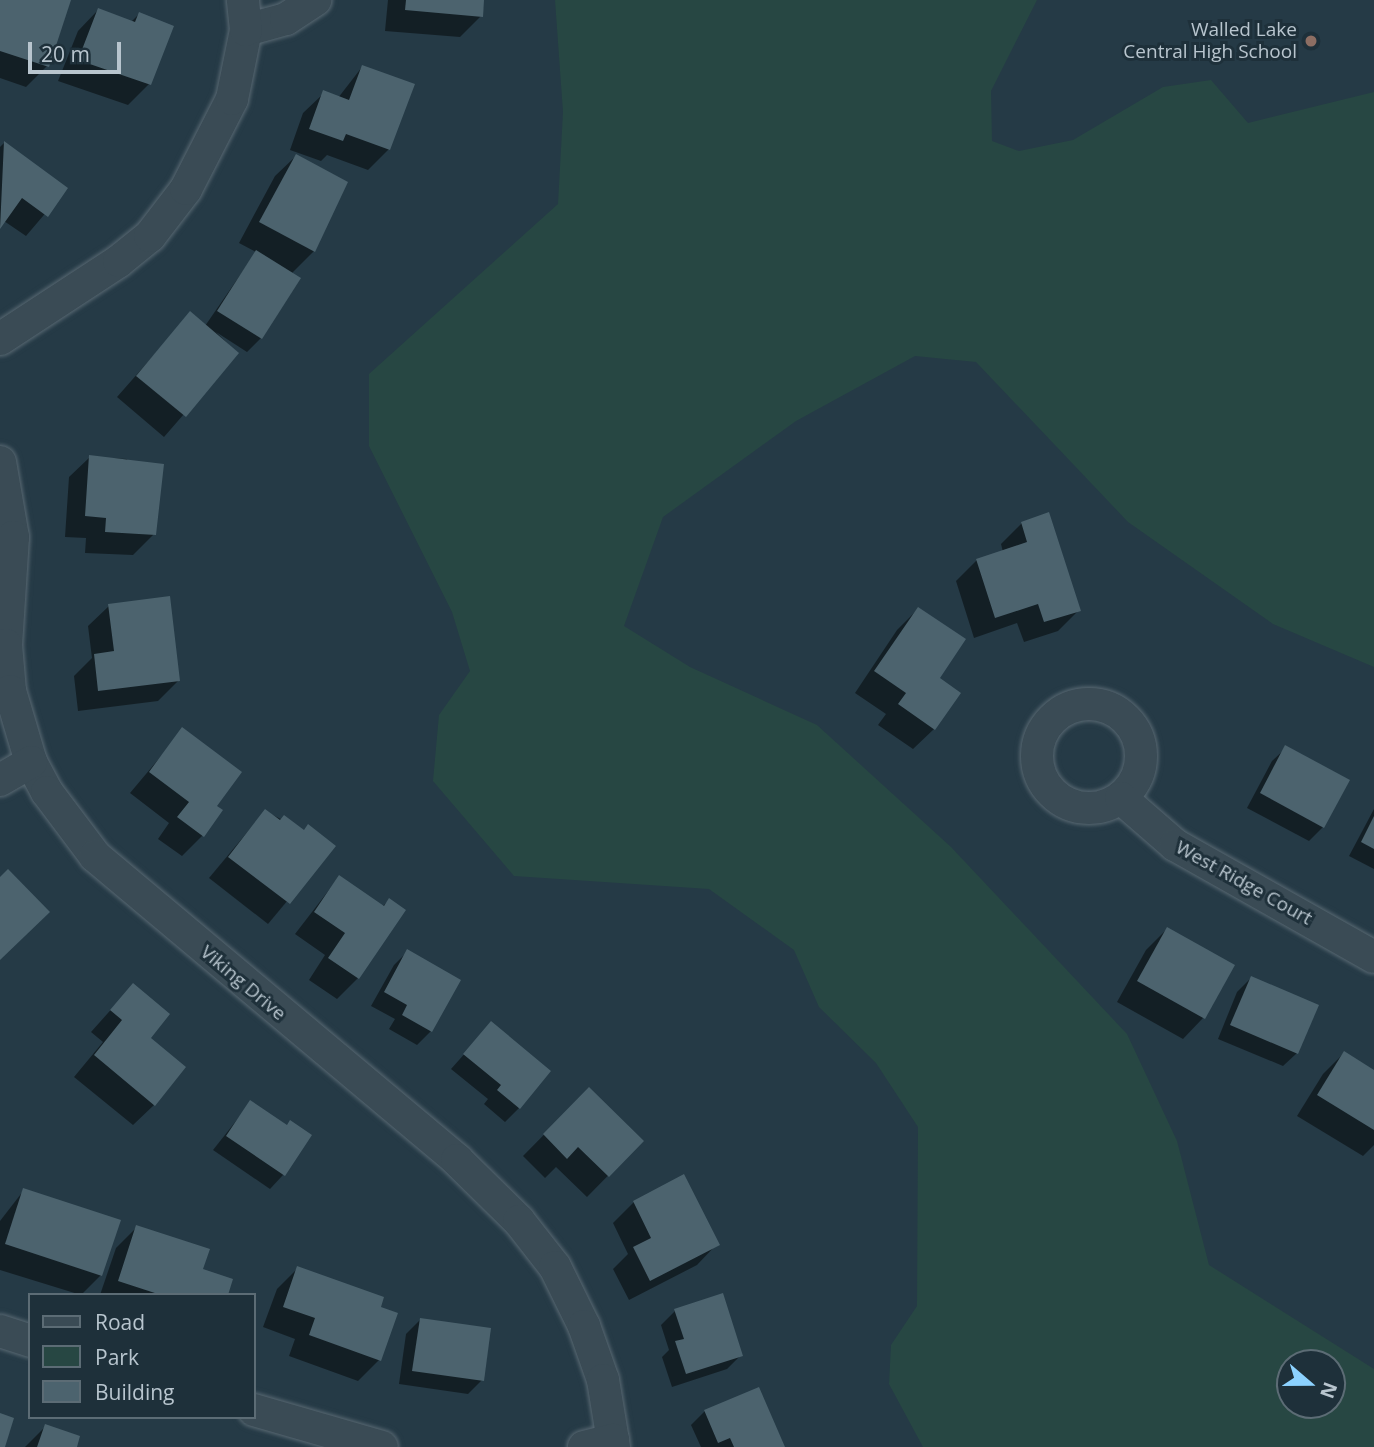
<!DOCTYPE html>
<style>
body{margin:0}
#map{position:relative;width:1374px;height:1447px;overflow:hidden;background:#253a46;font-family:"Open Sans",sans-serif}
div>[style]{position:absolute}
.green>*{inset:0;background:#274743}
.shadow>*{inset:0;background:#0007}
.building>*{inset:0;background:#4c636e}
.roads{filter:drop-shadow(0 0 2px #586872) drop-shadow(0 0 2px #586872)}
.minor>*{height:32px;margin:-16px;padding:0 16px;transform-origin:16px;border-radius:16px;background:#3a4b55}
.minor>.ring{margin:-16px;padding:0;box-sizing:content-box;background:none;border:32px solid #3a4b55;border-radius:50%}
.dots>*{width:19px;height:19px;translate:-50% -50%;box-sizing:border-box;border:4px solid #1e303a;border-radius:50%}
span{translate:-50% -50%;white-space:nowrap;text-align:center;line-height:1.15;-webkit-text-stroke:6px #1e303a;paint-order:stroke}
.poi-label{font-size:19px;color:#b8c5ce}
.right{translate:-100% -50%;text-align:right}
.street-label{font-size:19px;color:#b8c5ce}
.legend{position:absolute;left:28px;top:1293px;width:228px;height:126px;box-sizing:border-box;background:#1e303a;border:2px solid #5c6c75;margin:0;padding:9px 12px;list-style:none;font-size:21px;color:#b8c5ce}
.legend li{display:flex;align-items:center;gap:14px;height:35px}
.legend b{width:35px;border:2px solid #5c6c75}
.north{position:absolute;left:1276px;top:1349px;width:70px;height:70px;box-sizing:border-box;background:#1e303a;border:2px solid #5c6c75;border-radius:50%;rotate:110deg;font-size:19px;font-weight:700;line-height:28px;text-align:center;color:#b8c5ce}
.north::after{content:'';display:block;margin:auto;width:24px;height:32px;background:#8cd2ff;clip-path:polygon(50% 0,100% 100%,50% 72%,0 100%)}
.scale{position:absolute;left:28px;top:42px;width:93px;height:32px;box-sizing:border-box;border:4px solid #b8c5ce;border-top:0;padding-left:9px;font-size:21px;line-height:24px;white-space:nowrap;color:#b8c5ce;-webkit-text-stroke:5px #1e303a;paint-order:stroke}
</style>
<div id="map">
<div class="green">
<div style="clip-path:polygon(evenodd,555px 0,1037px 0,991px 91px,992px 141px,1019px 151px,1073px 140px,1163px 87px,1211px 80px,1248px 123px,1374px 92px,1374px 667px,1273px 624px,1128px 522px,976px 362px,915px 356px,796px 421px,663px 517px,624px 626px,690px 667px,817px 725px,951px 847px,1127px 1034px,1177px 1141px,1209px 1265px,1374px 1369px,1374px 1447px,923px 1447px,889px 1384px,891px 1345px,917px 1306px,918px 1127px,876px 1063px,819px 1007px,794px 950px,709px 889px,514px 876px,433px 781px,439px 715px,470px 671px,452px 612px,369px 446px,369px 374px,558px 204px,563px 112px,555px 0,1290px 1363px,1332px 1363px,1332px 1405px,1290px 1405px,1290px 1363px)"></div>
</div>
<div class="shadow">
<div style="clip-path:polygon(0 0,69px 0,47px 66px,26px 87px,0 78px)"></div>
<div style="clip-path:polygon(388px 0,483px 0,481px 16px,460px 37px,385px 31px)"></div>
<div style="clip-path:polygon(98px 10px,130px 23px,139px 14px,149px 84px,128px 105px,58px 81px,78px 31px)"></div>
<div style="clip-path:polygon(362px 67px,389px 149px,368px 170px,327px 155px,321px 161px,290px 150px,303px 113px,324px 93px,338px 98px)"></div>
<div style="clip-path:polygon(4px 143px,66px 189px,26px 236px,4px 221px,0 226px,0 147px)"></div>
<div style="clip-path:polygon(296px 156px,346px 182px,314px 251px,291px 274px,261px 338px,247px 352px,216px 332px,237px 353px,164px 437px,117px 397px,190px 314px,205px 326px,256px 252px,239px 243px,275px 176px)"></div>
<div style="clip-path:polygon(90px 457px,127px 459px,154px 534px,133px 555px,85px 553px,86px 538px,65px 537px,69px 477px)"></div>
<div style="clip-path:polygon(1022px 523px,1079px 610px,1058px 631px,1024px 642px,1017px 623px,974px 638px,956px 581px,977px 560px,1003px 552px,1001px 544px)"></div>
<div style="clip-path:polygon(109px 606px,179px 680px,158px 701px,78px 711px,74px 676px,92px 658px,88px 626px)"></div>
<div style="clip-path:polygon(918px 609px,938px 679px,934px 729px,913px 749px,878px 725px,886px 714px,855px 693px,897px 630px)"></div>
<div style="clip-path:polygon(183px 730px,215px 806px,202px 836px,182px 856px,158px 839px,169px 823px,130px 793px)"></div>
<div style="clip-path:polygon(1286px 748px,1323px 827px,1309px 841px,1247px 808px,1272px 761px)"></div>
<div style="clip-path:polygon(1374px 809px,1374px 869px,1349px 856px)"></div>
<div style="clip-path:polygon(265px 811px,333px 846px,268px 924px,209px 878px)"></div>
<div style="clip-path:polygon(339px 877px,382px 907px,389px 900px,358px 978px,337px 999px,309px 980px,325px 955px,295px 934px)"></div>
<div style="clip-path:polygon(1167px 929px,1232px 966px,1203px 1018px,1183px 1039px,1117px 1002px,1146px 950px)"></div>
<div style="clip-path:polygon(407px 952px,459px 980px,431px 1031px,417px 1045px,389px 1029px,395px 1019px,371px 1006px,394px 965px)"></div>
<div style="clip-path:polygon(1251px 978px,1297px 1053px,1283px 1066px,1218px 1039px,1237px 992px)"></div>
<div style="clip-path:polygon(133px 985px,148px 1038px,154px 1105px,133px 1125px,74px 1077px,103px 1042px,91px 1032px)"></div>
<div style="clip-path:polygon(491px 1024px,519px 1108px,505px 1122px,484px 1104px,488px 1099px,451px 1069px)"></div>
<div style="clip-path:polygon(1344px 1053px,1374px 1072px,1374px 1145px,1363px 1156px,1297px 1116px,1323px 1074px)"></div>
<div style="clip-path:polygon(589px 1089px,642px 1141px,587px 1197px,556px 1167px,545px 1178px,523px 1156px)"></div>
<div style="clip-path:polygon(251px 1102px,283px 1175px,270px 1189px,213px 1150px)"></div>
<div style="clip-path:polygon(24px 1190px,101px 1275px,81px 1295px,0 1270px,0 1221px)"></div>
<div style="clip-path:polygon(634px 1202px,717px 1244px,697px 1265px,629px 1300px,613px 1269px,628px 1254px,613px 1223px)"></div>
<div style="clip-path:polygon(137px 1227px,201px 1270px,226px 1295px,100px 1295px,116px 1248px)"></div>
<div style="clip-path:polygon(298px 1268px,379px 1308px,379px 1360px,358px 1381px,289px 1356px,295px 1339px,263px 1327px,277px 1289px)"></div>
<div style="clip-path:polygon(675px 1311px,741px 1355px,727px 1369px,672px 1387px,662px 1357px,669px 1350px,661px 1325px)"></div>
<div style="clip-path:polygon(420px 1320px,482px 1380px,468px 1394px,399px 1384px,406px 1334px)"></div>
<div style="clip-path:polygon(705px 1411px,783px 1447px,701px 1447px,691px 1425px)"></div>
<div style="clip-path:polygon(46px 1426px,75px 1447px,25px 1447px)"></div>
</div>
<div class="building">
<div style="clip-path:polygon(0 0,71px 0,49px 67px,0 51px)"></div>
<div style="clip-path:polygon(406px 0,484px 0,483px 17px,405px 10px)"></div>
<div style="clip-path:polygon(98px 8px,135px 22px,139px 12px,174px 26px,151px 85px,78px 60px)"></div>
<div style="clip-path:polygon(362px 65px,415px 84px,390px 150px,346px 134px,343px 141px,309px 129px,323px 90px,349px 100px)"></div>
<div style="clip-path:polygon(4px 141px,68px 188px,48px 217px,22px 198px,0 229px)"></div>
<div style="clip-path:polygon(296px 154px,348px 182px,315px 252px,259px 222px)"></div>
<div style="clip-path:polygon(256px 250px,301px 278px,262px 339px,217px 311px)"></div>
<div style="clip-path:polygon(190px 311px,239px 353px,186px 417px,136px 376px)"></div>
<div style="clip-path:polygon(89px 455px,164px 464px,156px 535px,105px 532px,106px 518px,85px 516px)"></div>
<div style="clip-path:polygon(1049px 512px,1081px 611px,1044px 622px,1038px 604px,995px 618px,976px 559px,1027px 542px,1021px 522px)"></div>
<div style="clip-path:polygon(170px 596px,180px 681px,98px 691px,94px 654px,114px 651px,108px 604px)"></div>
<div style="clip-path:polygon(918px 607px,966px 639px,940px 678px,961px 693px,935px 730px,898px 704px,906px 693px,874px 671px)"></div>
<div style="clip-path:polygon(182px 727px,242px 772px,217px 806px,223px 810px,204px 837px,177px 817px,189px 802px,149px 772px)"></div>
<div style="clip-path:polygon(1285px 745px,1350px 780px,1324px 828px,1260px 793px)"></div>
<div style="clip-path:polygon(265px 809px,280px 820px,284px 815px,304px 830px,308px 824px,336px 846px,290px 904px,228px 857px)"></div>
<div style="clip-path:polygon(1374px 816px,1374px 849px,1361px 842px)"></div>
<div style="clip-path:polygon(8px 869px,50px 912px,0 960px,0 877px)"></div>
<div style="clip-path:polygon(339px 875px,384px 906px,389px 898px,406px 910px,359px 979px,328px 958px,345px 933px,314px 912px)"></div>
<div style="clip-path:polygon(1167px 927px,1235px 965px,1205px 1019px,1137px 981px)"></div>
<div style="clip-path:polygon(407px 949px,461px 980px,432px 1032px,402px 1015px,407px 1005px,384px 992px)"></div>
<div style="clip-path:polygon(1251px 976px,1319px 1005px,1298px 1054px,1230px 1025px)"></div>
<div style="clip-path:polygon(133px 983px,170px 1014px,151px 1038px,186px 1067px,155px 1106px,94px 1055px,122px 1020px,110px 1010px)"></div>
<div style="clip-path:polygon(491px 1021px,551px 1071px,520px 1109px,497px 1090px,501px 1085px,463px 1054px)"></div>
<div style="clip-path:polygon(1344px 1051px,1374px 1070px,1374px 1130px,1317px 1095px)"></div>
<div style="clip-path:polygon(589px 1087px,644px 1141px,609px 1177px,578px 1147px,567px 1159px,543px 1134px)"></div>
<div style="clip-path:polygon(250px 1100px,287px 1125px,290px 1120px,312px 1135px,285px 1176px,226px 1136px)"></div>
<div style="clip-path:polygon(684px 1174px,720px 1245px,650px 1281px,633px 1247px,651px 1238px,633px 1201px)"></div>
<div style="clip-path:polygon(23px 1188px,121px 1220px,102px 1276px,5px 1244px)"></div>
<div style="clip-path:polygon(136px 1225px,210px 1249px,203px 1269px,233px 1279px,228px 1295px,161px 1295px,118px 1281px)"></div>
<div style="clip-path:polygon(297px 1266px,384px 1297px,381px 1307px,398px 1313px,381px 1361px,309px 1335px,315px 1318px,283px 1307px)"></div>
<div style="clip-path:polygon(723px 1293px,743px 1356px,686px 1374px,675px 1341px,684px 1339px,674px 1309px)"></div>
<div style="clip-path:polygon(420px 1318px,491px 1328px,484px 1381px,412px 1371px)"></div>
<div style="clip-path:polygon(759px 1387px,785px 1447px,734px 1447px,730px 1438px,718px 1443px,704px 1410px)"></div>
<div style="clip-path:polygon(0 1413px,14px 1418px,5px 1447px,0 1447px)"></div>
<div style="clip-path:polygon(45px 1424px,80px 1436px,77px 1447px,37px 1447px)"></div>
</div>
<div class="roads">
<div class="minor">
<div style="left:246px;top:30px;width:41px;rotate:-15.4deg"></div>
<div style="left:286px;top:19px;width:35px;rotate:-33deg"></div>
<div style="left:0;top:339px;width:142px;rotate:-33.2deg"></div>
<div style="left:119px;top:261px;width:40px;rotate:-39deg"></div>
<div style="left:150px;top:236px;width:59px;rotate:-52.5deg"></div>
<div style="left:186px;top:189px;width:101px;rotate:-62.9deg"></div>
<div style="left:232px;top:99px;width:70px;rotate:-78.5deg"></div>
<div style="left:246px;top:30px;width:30px;rotate:-96deg"></div>
<div style="left:0;top:462px;width:76px;rotate:80.2deg"></div>
<div style="left:13px;top:537px;width:108px;rotate:93.7deg"></div>
<div style="left:6px;top:645px;width:46px;rotate:85deg"></div>
<div style="left:10px;top:691px;width:74px;rotate:73.5deg"></div>
<div style="left:31px;top:762px;width:34px;rotate:62deg"></div>
<div style="left:47px;top:792px;width:80px;rotate:53.1deg"></div>
<div style="left:95px;top:856px;width:473px;rotate:40deg"></div>
<div style="left:457px;top:1160px;width:87px;rotate:44.5deg"></div>
<div style="left:519px;top:1221px;width:58px;rotate:52deg"></div>
<div style="left:555px;top:1267px;width:66px;rotate:63.8deg"></div>
<div style="left:584px;top:1326px;width:57px;rotate:70.6deg"></div>
<div style="left:603px;top:1380px;width:68px;rotate:80.7deg"></div>
<div class="ring" style="left:1037px;top:704px;width:72px;height:72px"></div>
<div style="left:0;top:780px;width:36px;rotate:-30deg"></div>
<div style="left:1121px;top:798px;width:72px;rotate:41deg"></div>
<div style="left:1175px;top:845px;width:228px;rotate:29.4deg"></div>
<div style="left:0;top:1331px;width:32px;rotate:18deg"></div>
<div style="left:254px;top:1410px;width:133px;rotate:16.1deg"></div>
<div style="left:584px;top:1447px;width:30px;rotate:-14deg"></div>
</div>
</div>
<div class="dots">
<div style="left:1311px;top:41px;background:#8d6e63"></div>
</div>
<div class="poi-label">
<span class="right" style="left:1297px;top:41px">Walled Lake<br>Central High School</span>
</div>
<div class="street-label">
<span style="left:1244px;top:883px;rotate:29deg">West Ridge Court</span>
<span style="left:243px;top:983px;rotate:40deg">Viking Drive</span>
</div>
<ul class="legend">
<li><b style="height:9px;background:#3a4b55"></b>Road</li>
<li><b style="height:19px;background:#274743"></b>Park</li>
<li><b style="height:19px;background:#4c636e"></b>Building</li>
</ul>
<div class="north">N</div>
<div class="scale">20 m</div>
</div>
